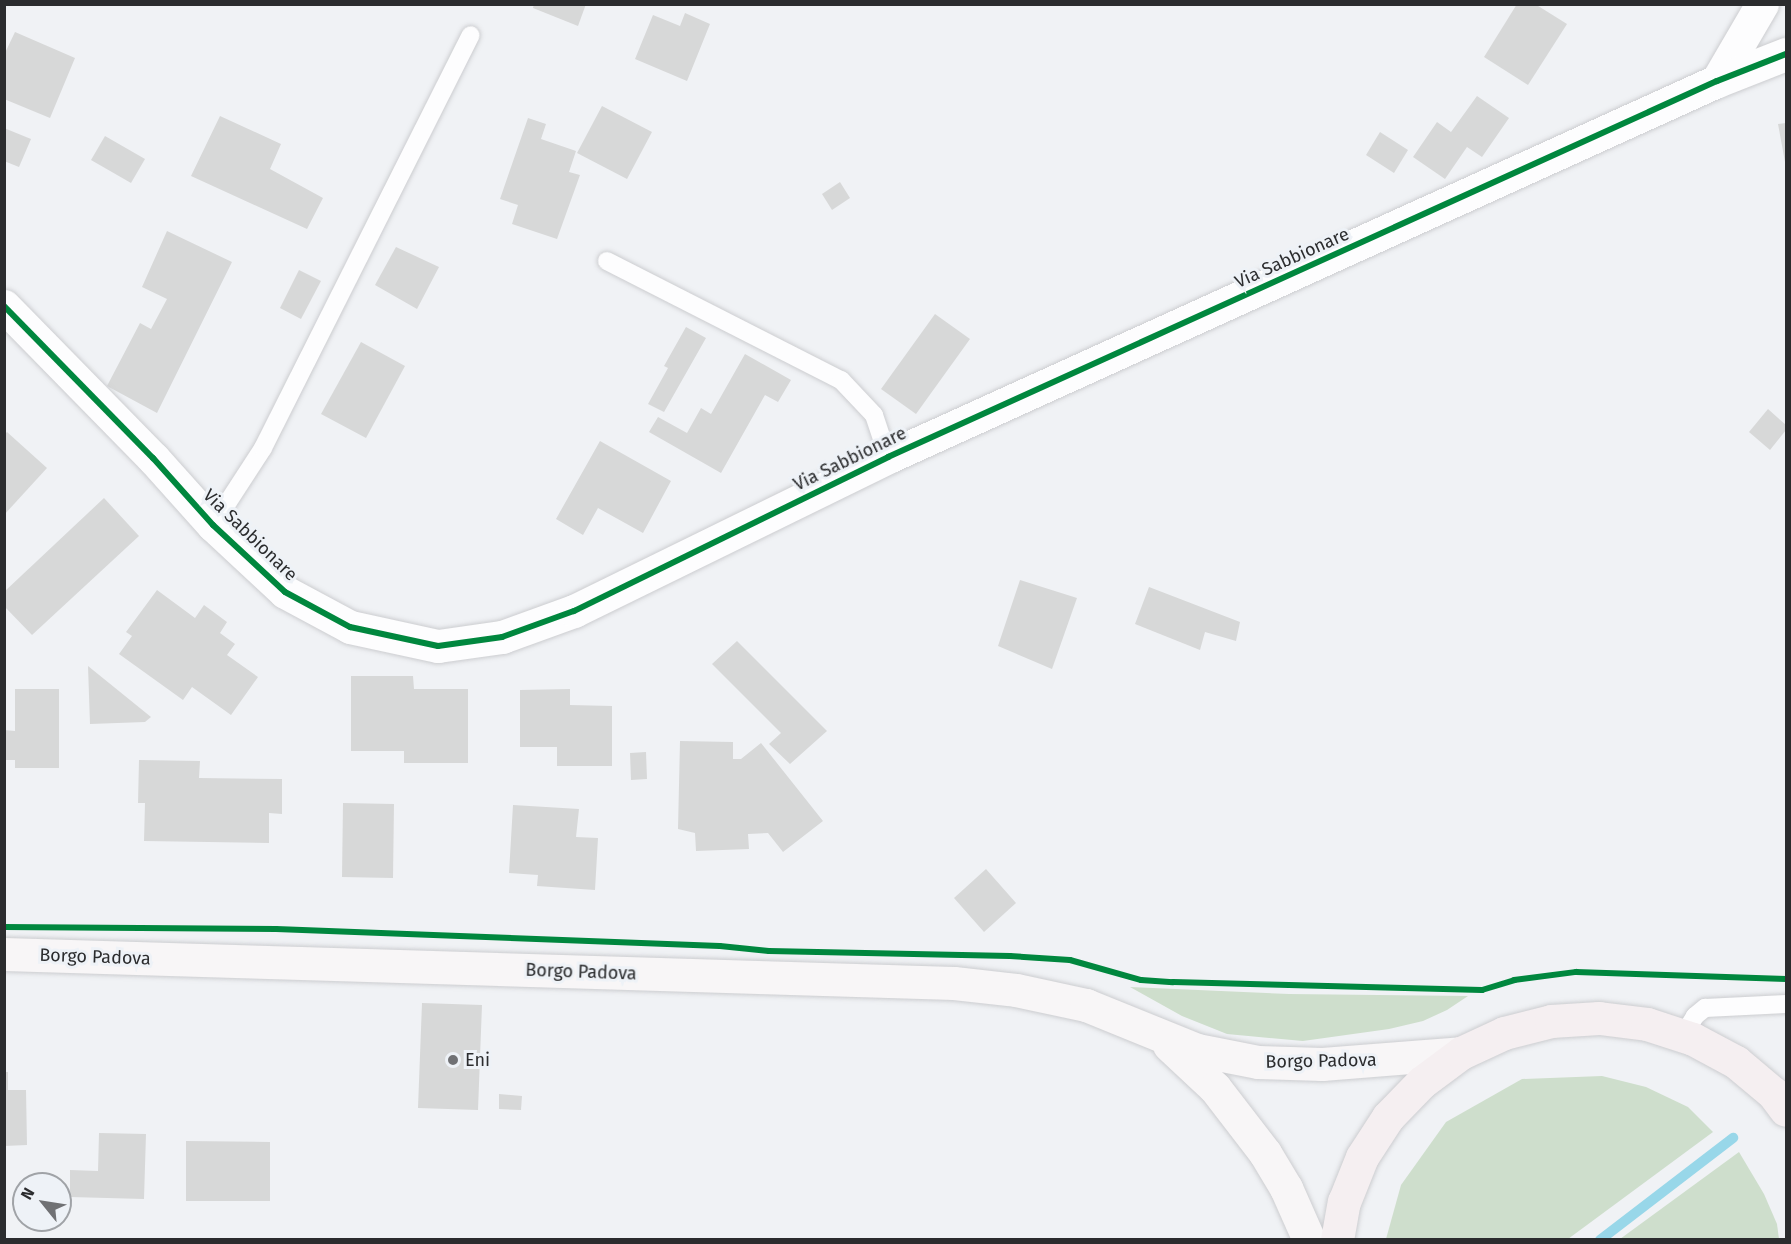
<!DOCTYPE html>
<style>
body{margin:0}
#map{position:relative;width:1791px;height:1244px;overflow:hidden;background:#f0f2f5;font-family:"Fira Sans",sans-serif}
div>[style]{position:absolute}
.green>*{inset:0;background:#cedecc}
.stream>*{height:10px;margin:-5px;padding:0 5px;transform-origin:5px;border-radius:5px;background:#98d7e9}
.building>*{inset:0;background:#d7d8d8}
.roads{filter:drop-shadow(0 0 2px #cccdd0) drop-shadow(0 0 2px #cccdd0)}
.service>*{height:18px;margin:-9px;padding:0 9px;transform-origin:9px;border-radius:9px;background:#fdfdfe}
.minor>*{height:33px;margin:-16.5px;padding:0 16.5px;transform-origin:16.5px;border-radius:16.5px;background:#fdfdfe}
.secondary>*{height:33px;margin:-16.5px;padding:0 16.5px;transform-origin:16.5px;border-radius:16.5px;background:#f8f6f7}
.primary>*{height:33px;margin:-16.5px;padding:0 16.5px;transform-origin:16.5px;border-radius:16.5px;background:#f5eff1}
.cycleway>*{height:6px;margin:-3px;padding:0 3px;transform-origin:3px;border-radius:3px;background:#00873e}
.dots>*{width:16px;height:16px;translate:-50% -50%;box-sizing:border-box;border:3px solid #eef2f7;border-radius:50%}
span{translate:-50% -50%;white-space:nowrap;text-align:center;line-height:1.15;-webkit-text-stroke:6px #eef2f7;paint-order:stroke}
.street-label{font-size:18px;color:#2b2c2e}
.poi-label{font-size:18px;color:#2b2c2e}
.left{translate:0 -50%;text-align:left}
.frame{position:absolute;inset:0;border:6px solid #2b2c2e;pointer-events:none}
.north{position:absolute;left:12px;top:1172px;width:60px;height:60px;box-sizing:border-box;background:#eef2f7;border:2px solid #a0a3a7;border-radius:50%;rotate:300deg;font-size:16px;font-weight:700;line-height:24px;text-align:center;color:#2b2c2e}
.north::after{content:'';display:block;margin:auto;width:21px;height:27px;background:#707174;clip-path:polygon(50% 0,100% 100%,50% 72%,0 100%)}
</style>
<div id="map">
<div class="green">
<div style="clip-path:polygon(1130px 987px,1289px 994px,1468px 996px,1447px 1010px,1423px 1021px,1389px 1029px,1303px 1041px,1227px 1034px,1182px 1016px)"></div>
<div style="clip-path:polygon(1602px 1076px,1646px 1087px,1688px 1107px,1713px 1132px,1568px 1239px,1386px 1239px,1401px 1185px,1446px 1122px,1522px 1079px)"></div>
<div style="clip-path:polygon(1739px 1152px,1764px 1194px,1777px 1224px,1779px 1239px,1620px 1239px)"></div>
</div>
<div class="stream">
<div style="left:1600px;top:1240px;width:168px;rotate:-37.5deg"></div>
</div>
<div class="building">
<div style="clip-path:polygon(534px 4px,586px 4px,578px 26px,533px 8px)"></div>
<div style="clip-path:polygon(1517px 4px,1535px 4px,1567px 24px,1528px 85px,1484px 57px)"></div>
<div style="clip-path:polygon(685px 13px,710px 24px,687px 81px,635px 59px,653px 15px,680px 26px)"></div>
<div style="clip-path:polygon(15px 32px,75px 58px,50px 118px,4px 99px,4px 55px)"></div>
<div style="clip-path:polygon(1477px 96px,1509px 118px,1482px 157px,1467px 147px,1445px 179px,1413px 157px,1437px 122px,1451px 132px)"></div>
<div style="clip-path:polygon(602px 106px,652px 132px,627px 179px,577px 153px)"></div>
<div style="clip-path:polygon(220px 116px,281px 144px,270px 169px,323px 198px,307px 229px,191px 176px)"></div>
<div style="clip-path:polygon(528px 118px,546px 124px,541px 139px,576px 151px,569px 172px,580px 175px,557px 239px,512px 224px,518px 205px,500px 199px)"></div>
<div style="clip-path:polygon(1786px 123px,1786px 162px,1785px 162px,1778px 124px)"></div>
<div style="clip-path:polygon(4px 128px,31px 139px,19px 167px,4px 161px)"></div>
<div style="clip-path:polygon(1380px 132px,1408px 150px,1394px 173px,1366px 155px)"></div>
<div style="clip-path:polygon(105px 136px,145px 159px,131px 183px,91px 160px)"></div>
<div style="clip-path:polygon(840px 182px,850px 198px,832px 210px,822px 194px)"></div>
<div style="clip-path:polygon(167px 231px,232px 262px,157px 413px,107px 386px,140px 323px,151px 329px,167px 299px,142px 287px)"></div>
<div style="clip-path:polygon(396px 247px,439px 267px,417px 309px,375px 285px)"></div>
<div style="clip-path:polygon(299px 270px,321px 281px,301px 319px,280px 308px)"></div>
<div style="clip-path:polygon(935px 314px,970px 339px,916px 414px,881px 389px)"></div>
<div style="clip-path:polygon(686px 327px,706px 338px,664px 412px,648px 404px,668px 368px,664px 366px)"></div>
<div style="clip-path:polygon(361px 342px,405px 366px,366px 438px,321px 414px)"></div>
<div style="clip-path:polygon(745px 354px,791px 380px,778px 402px,765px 395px,721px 473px,649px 432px,658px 417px,687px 433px,701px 408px,711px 414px)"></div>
<div style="clip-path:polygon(1768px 409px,1786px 425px,1786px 430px,1770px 450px,1749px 432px)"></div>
<div style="clip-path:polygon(7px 432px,47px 468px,4px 515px,4px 435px)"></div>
<div style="clip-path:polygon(600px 441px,671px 481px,643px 533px,598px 508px,583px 535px,556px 519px)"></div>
<div style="clip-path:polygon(104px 498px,139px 536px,32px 635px,4px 606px,4px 592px)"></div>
<div style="clip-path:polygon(1020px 580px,1077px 598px,1052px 669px,998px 646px)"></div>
<div style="clip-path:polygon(1149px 587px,1240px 622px,1236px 641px,1205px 632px,1200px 650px,1135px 624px)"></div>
<div style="clip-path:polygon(157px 590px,195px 618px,204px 605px,227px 622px,220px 633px,235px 644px,227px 655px,258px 677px,231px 715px,192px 687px,183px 700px,119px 654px,132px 636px,126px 632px)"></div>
<div style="clip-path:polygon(737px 641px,827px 731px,790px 764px,769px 744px,781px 733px,712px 664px)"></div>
<div style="clip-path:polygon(88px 666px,151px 717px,145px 722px,90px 724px)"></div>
<div style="clip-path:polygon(351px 676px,413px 676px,414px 689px,468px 689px,468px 763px,404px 763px,404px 751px,351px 751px)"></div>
<div style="clip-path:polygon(15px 689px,59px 689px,59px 768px,15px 768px,15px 760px,4px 760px,4px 730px,15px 731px)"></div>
<div style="clip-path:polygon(570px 689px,570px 705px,612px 706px,612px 766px,557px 766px,557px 747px,520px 747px,520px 690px)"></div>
<div style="clip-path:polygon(680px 741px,733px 742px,733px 759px,741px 759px,761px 743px,823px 821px,783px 852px,768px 833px,748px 834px,749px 849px,696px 851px,695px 833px,678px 829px)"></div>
<div style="clip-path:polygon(646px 752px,647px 779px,631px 780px,630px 753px)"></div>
<div style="clip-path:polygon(139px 760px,200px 761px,199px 778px,282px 779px,282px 814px,269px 813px,269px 843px,144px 841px,145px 803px,138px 803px)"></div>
<div style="clip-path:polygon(343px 803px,394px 804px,393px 878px,342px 877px)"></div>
<div style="clip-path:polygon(513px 805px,579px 809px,576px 837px,598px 838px,595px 890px,537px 886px,538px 875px,509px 873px)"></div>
<div style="clip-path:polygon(986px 869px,1016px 903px,984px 932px,954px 898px)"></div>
<div style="clip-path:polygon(422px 1003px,482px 1005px,478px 1110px,418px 1108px)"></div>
<div style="clip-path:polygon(4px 1072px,8px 1072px,8px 1090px,26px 1090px,27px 1145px,4px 1146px)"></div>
<div style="clip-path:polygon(499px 1094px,522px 1096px,521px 1110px,499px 1109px)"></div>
<div style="clip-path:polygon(99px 1133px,146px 1134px,144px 1199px,70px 1197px,70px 1170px,98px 1171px)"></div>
<div style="clip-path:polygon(186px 1141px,270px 1142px,270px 1201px,186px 1201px)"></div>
</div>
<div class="roads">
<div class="service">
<div style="left:607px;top:261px;width:263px;rotate:27deg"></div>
<div style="left:841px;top:380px;width:48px;rotate:46.7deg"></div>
<div style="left:874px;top:415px;width:44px;rotate:71.6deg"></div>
<div style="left:213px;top:525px;width:92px;rotate:-57deg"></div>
<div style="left:263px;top:448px;width:462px;rotate:-63.3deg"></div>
<div style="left:1683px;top:1036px;width:23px;rotate:-59deg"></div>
<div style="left:1695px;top:1016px;width:13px;rotate:-39deg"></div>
<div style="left:1705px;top:1008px;width:81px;rotate:-2.8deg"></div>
</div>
<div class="minor">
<div style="left:1717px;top:81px;width:89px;rotate:-59.7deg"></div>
<div style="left:4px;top:306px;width:213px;rotate:45.6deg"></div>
<div style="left:153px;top:458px;width:90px;rotate:48.2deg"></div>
<div style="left:213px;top:525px;width:98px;rotate:42.9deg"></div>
<div style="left:285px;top:592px;width:74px;rotate:28.3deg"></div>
<div style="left:350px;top:627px;width:90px;rotate:12.2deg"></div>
<div style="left:438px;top:646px;width:65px;rotate:-8deg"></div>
<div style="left:502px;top:637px;width:77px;rotate:-19.9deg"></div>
<div style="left:574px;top:611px;width:350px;rotate:-26.1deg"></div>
<div style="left:888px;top:457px;width:910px;rotate:-24.4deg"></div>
<div style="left:1717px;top:81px;width:74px;rotate:-21.4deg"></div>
</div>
<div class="secondary">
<div style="left:4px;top:954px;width:950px;rotate:1.75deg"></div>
<div style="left:954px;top:983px;width:62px;rotate:6.4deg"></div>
<div style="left:1016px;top:990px;width:72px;rotate:12.1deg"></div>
<div style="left:1086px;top:1005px;width:120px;rotate:22.1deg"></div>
<div style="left:1197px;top:1050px;width:62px;rotate:11.1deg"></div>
<div style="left:1258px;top:1062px;width:64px;rotate:1.8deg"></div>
<div style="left:1322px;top:1064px;width:139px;rotate:-4.5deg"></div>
<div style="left:1169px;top:1045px;width:63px;rotate:43.1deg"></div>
<div style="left:1215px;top:1088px;width:82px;rotate:52.4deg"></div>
<div style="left:1265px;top:1153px;width:41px;rotate:59deg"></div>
<div style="left:1286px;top:1188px;width:57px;rotate:66.1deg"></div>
</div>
<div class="primary">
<div style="left:1337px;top:1240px;width:39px;rotate:-80deg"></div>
<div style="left:1344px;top:1202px;width:48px;rotate:-68.2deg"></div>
<div style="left:1362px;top:1157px;width:48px;rotate:-57deg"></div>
<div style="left:1388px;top:1117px;width:49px;rotate:-45.8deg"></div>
<div style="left:1422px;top:1082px;width:49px;rotate:-36.6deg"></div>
<div style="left:1461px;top:1053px;width:47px;rotate:-24.9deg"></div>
<div style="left:1504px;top:1033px;width:49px;rotate:-14.3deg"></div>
<div style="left:1551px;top:1021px;width:48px;rotate:-3.6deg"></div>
<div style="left:1599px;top:1018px;width:48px;rotate:7.1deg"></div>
<div style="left:1647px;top:1024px;width:48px;rotate:18.1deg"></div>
<div style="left:1693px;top:1039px;width:49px;rotate:28.1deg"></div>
<div style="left:1736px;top:1062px;width:48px;rotate:40deg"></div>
<div style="left:1773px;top:1093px;width:21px;rotate:53deg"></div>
</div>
</div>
<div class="cycleway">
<div style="left:4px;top:306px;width:213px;rotate:45.6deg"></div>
<div style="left:153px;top:458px;width:90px;rotate:48.2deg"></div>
<div style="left:213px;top:525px;width:98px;rotate:42.9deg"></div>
<div style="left:285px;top:592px;width:74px;rotate:28.3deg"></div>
<div style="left:350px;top:627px;width:90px;rotate:12.2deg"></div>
<div style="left:438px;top:646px;width:65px;rotate:-8deg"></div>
<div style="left:502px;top:637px;width:77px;rotate:-19.9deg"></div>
<div style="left:574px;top:611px;width:350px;rotate:-26.1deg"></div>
<div style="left:888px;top:457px;width:910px;rotate:-24.4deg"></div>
<div style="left:1717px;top:81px;width:74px;rotate:-21.4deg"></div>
<div style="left:4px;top:927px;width:272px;rotate:0.4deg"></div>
<div style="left:276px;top:929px;width:444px;rotate:2.2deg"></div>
<div style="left:720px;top:946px;width:49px;rotate:5.8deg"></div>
<div style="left:769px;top:951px;width:241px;rotate:1.2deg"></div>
<div style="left:1010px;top:956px;width:60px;rotate:3.8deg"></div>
<div style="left:1070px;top:960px;width:74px;rotate:15.7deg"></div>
<div style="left:1141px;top:980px;width:32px;rotate:4deg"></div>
<div style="left:1173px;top:982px;width:309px;rotate:1.5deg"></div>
<div style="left:1482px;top:990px;width:34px;rotate:-17deg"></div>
<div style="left:1514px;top:980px;width:63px;rotate:-7.4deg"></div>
<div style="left:1576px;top:972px;width:210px;rotate:1.9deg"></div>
</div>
<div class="dots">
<div style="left:453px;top:1060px;background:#707174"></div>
</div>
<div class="street-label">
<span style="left:1292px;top:258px;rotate:-24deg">Via Sabbionare</span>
<span style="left:850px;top:459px;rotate:-26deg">Via Sabbionare</span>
<span style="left:250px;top:535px;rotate:44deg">Via Sabbionare</span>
<span style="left:95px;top:957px;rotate:2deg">Borgo Padova</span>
<span style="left:581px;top:972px;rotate:2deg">Borgo Padova</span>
<span style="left:1321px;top:1061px;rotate:-1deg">Borgo Padova</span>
</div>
<div class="poi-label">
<span class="left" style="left:465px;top:1060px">Eni</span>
</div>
<div class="frame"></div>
<div class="north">N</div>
</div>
